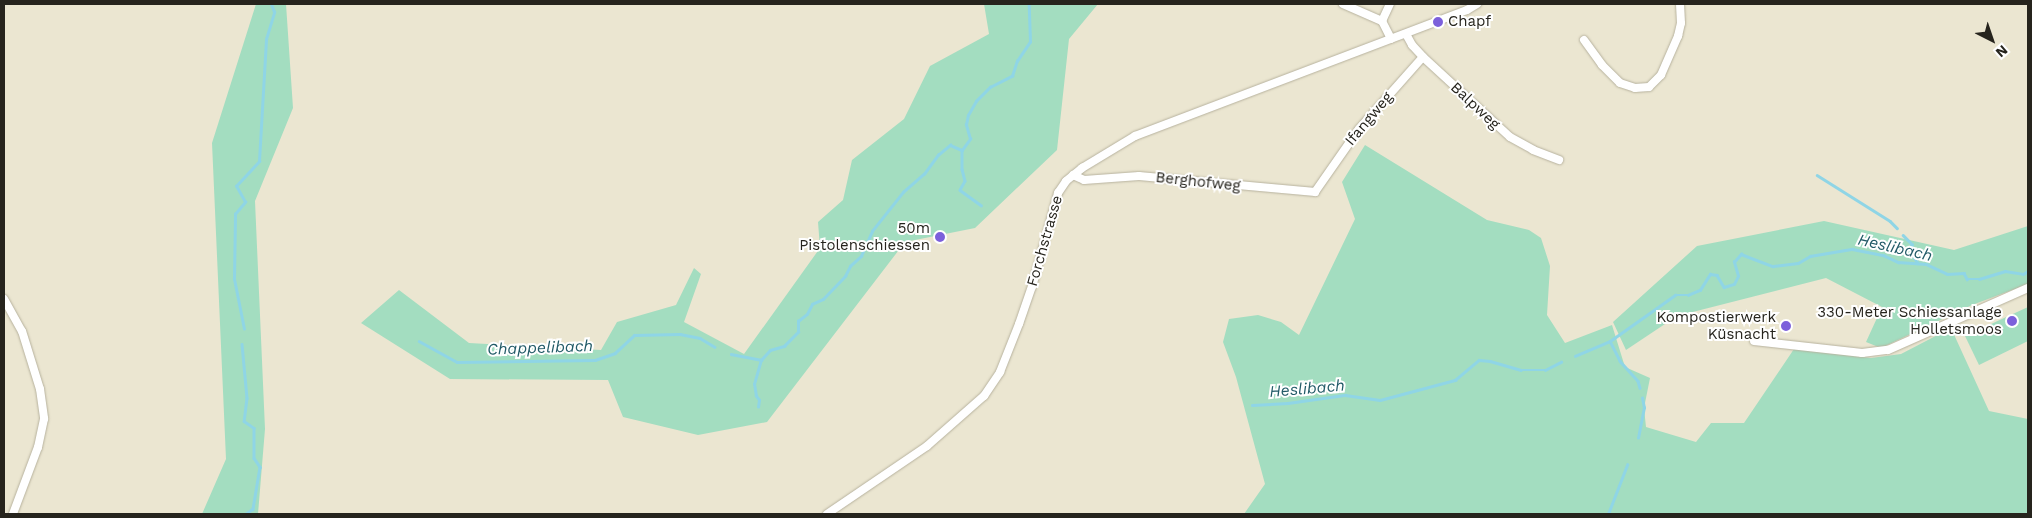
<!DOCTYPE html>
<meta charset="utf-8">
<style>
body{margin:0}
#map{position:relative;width:2032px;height:518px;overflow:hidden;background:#ebe6d1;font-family:"Work Sans",sans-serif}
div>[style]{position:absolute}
.green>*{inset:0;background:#a3ddc0}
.stream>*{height:2.5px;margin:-1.25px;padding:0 1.25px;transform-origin:1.25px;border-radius:1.25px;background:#8fd5e6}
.roads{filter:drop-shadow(0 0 1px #b7b29e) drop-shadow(0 0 1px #b7b29e)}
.street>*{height:8px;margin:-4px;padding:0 4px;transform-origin:4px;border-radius:4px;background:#fff}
.dots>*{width:14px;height:14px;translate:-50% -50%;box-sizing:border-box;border:2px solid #fff;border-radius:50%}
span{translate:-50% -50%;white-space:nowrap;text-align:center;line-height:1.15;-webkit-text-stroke:4px #fff;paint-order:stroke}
.poi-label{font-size:15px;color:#26241d}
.left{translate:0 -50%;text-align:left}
.right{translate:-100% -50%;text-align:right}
.street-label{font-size:15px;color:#26241d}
.water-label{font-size:16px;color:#215a67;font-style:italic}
.frame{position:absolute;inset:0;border:5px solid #26241d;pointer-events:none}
.north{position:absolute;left:1967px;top:15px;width:50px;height:50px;-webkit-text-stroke:4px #fff;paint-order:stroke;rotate:139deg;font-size:14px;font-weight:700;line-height:20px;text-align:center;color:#26241d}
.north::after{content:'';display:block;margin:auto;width:18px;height:22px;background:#26241d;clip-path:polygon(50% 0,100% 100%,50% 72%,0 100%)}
</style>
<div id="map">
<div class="green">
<div style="clip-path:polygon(256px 4px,286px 4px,293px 108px,255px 201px,265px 429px,258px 514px,202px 514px,226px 459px,212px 143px)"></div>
<div style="clip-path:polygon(984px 4px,1098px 4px,1069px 39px,1057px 150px,975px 228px,905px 242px,767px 422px,698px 435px,623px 417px,608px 380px,450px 379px,361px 323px,399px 290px,469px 343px,601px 350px,617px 322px,676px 305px,694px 268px,701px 274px,684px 322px,744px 354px,820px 248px,818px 222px,843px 200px,852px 160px,904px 119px,930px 66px,989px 34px)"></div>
<div style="clip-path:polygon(1365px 145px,1487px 220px,1529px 230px,1541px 238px,1550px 266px,1547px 315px,1565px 343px,1612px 325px,1625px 367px,1650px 378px,1644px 408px,1646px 427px,1696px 442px,1711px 423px,1744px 423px,1794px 349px,1871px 358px,1901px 354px,1951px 328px,1989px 411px,2028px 419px,2028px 514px,1244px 514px,1265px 484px,1236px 377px,1223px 342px,1229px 319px,1258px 315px,1281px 322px,1299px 335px,1355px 219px,1342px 182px)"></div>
<div style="clip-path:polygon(1824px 221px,1954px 250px,2028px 226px,2028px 284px,1972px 305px,1881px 348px,1866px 342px,1882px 307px,1826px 278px,1677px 316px,1626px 350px,1613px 322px,1697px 246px)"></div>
<div style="clip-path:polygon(2028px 307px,2028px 341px,1979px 365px,1965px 336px)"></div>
</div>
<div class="stream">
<div style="left:962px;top:150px;width:19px;rotate:90deg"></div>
<div style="left:962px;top:169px;width:12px;rotate:76deg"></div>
<div style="left:965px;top:181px;width:10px;rotate:119deg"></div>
<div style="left:960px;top:190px;width:26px;rotate:36deg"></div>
<div style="left:1817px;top:175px;width:86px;rotate:32.2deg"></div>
<div style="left:1890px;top:221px;width:10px;rotate:45deg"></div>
<div style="left:1903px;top:235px;width:13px;rotate:45deg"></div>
<div style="left:1912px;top:244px;width:8px;rotate:97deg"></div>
<div style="left:1911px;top:252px;width:13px;rotate:58deg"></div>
<div style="left:244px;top:329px;width:51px;rotate:-101.3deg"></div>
<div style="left:234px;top:279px;width:65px;rotate:-89.1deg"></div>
<div style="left:235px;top:214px;width:16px;rotate:-50deg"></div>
<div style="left:245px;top:202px;width:18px;rotate:-119deg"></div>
<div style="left:236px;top:186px;width:34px;rotate:-47deg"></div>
<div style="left:259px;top:161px;width:122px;rotate:-86.7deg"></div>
<div style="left:266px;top:39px;width:28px;rotate:-73deg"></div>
<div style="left:274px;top:12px;width:9px;rotate:-111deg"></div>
<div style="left:419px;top:341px;width:43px;rotate:28.9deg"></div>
<div style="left:457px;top:362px;width:138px;rotate:-0.8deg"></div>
<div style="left:595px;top:360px;width:21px;rotate:-19deg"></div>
<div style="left:615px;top:353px;width:26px;rotate:-43deg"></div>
<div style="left:634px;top:335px;width:46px;rotate:-1.2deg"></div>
<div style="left:680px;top:334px;width:20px;rotate:11deg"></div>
<div style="left:700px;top:338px;width:17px;rotate:31deg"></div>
<div style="left:1610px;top:341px;width:22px;rotate:63deg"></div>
<div style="left:1620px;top:361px;width:27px;rotate:48deg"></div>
<div style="left:1638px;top:381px;width:7px;rotate:74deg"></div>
<div style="left:242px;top:344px;width:54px;rotate:84.7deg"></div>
<div style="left:247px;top:398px;width:23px;rotate:97deg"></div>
<div style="left:244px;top:421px;width:12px;rotate:35deg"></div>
<div style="left:254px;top:428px;width:30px;rotate:90deg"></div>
<div style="left:254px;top:458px;width:11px;rotate:56deg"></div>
<div style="left:260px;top:467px;width:43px;rotate:99.5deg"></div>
<div style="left:253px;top:509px;width:9px;rotate:144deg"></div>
<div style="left:731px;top:354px;width:31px;rotate:11deg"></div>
<div style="left:761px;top:360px;width:13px;rotate:-48deg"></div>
<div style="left:770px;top:350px;width:15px;rotate:-16deg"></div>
<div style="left:784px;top:346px;width:20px;rotate:-45deg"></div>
<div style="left:798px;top:332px;width:11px;rotate:-90deg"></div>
<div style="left:798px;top:321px;width:11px;rotate:-38deg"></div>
<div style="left:807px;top:314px;width:11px;rotate:-63deg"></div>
<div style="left:812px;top:304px;width:12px;rotate:-24deg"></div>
<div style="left:823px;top:299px;width:32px;rotate:-46deg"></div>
<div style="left:845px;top:276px;width:11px;rotate:-63deg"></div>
<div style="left:850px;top:266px;width:15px;rotate:-42deg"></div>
<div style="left:861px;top:256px;width:27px;rotate:-66deg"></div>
<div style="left:872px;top:231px;width:50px;rotate:-51.5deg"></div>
<div style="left:903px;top:192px;width:28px;rotate:-41deg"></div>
<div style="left:924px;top:174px;width:24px;rotate:-54deg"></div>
<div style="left:938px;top:155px;width:16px;rotate:-40deg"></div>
<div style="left:950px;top:145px;width:13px;rotate:23deg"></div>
<div style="left:962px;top:150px;width:14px;rotate:-54deg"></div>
<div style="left:970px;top:139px;width:15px;rotate:-106deg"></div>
<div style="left:966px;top:125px;width:10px;rotate:-79deg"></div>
<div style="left:968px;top:115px;width:16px;rotate:-60deg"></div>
<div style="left:976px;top:101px;width:20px;rotate:-45deg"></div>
<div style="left:990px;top:87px;width:25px;rotate:-27deg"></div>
<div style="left:1012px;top:76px;width:16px;rotate:-72deg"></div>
<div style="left:1017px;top:61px;width:23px;rotate:-56deg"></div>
<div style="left:1030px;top:42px;width:38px;rotate:-92deg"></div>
<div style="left:1575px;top:356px;width:38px;rotate:-23deg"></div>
<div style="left:1610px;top:341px;width:80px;rotate:-35.3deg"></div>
<div style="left:1675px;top:295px;width:13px"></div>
<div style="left:1688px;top:295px;width:13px;rotate:-23deg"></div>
<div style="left:1700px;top:290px;width:19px;rotate:-58deg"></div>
<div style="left:1710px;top:274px;width:7px;rotate:8deg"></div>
<div style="left:1717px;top:275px;width:14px;rotate:60deg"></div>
<div style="left:1724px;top:287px;width:10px;rotate:-17deg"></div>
<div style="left:1734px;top:284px;width:9px;rotate:-63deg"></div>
<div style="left:1738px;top:276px;width:15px;rotate:-106deg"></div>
<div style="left:1734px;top:262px;width:11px;rotate:-49deg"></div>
<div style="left:1741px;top:254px;width:34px;rotate:21deg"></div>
<div style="left:1773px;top:266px;width:25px;rotate:-7deg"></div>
<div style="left:1798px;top:263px;width:14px;rotate:-30deg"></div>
<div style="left:1810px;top:256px;width:43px;rotate:-9.5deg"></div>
<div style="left:1852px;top:249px;width:32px;rotate:11deg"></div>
<div style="left:1883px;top:255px;width:17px;rotate:25deg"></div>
<div style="left:1898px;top:262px;width:28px;rotate:4deg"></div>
<div style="left:1926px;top:264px;width:23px;rotate:25deg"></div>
<div style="left:1947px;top:274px;width:17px;rotate:-3deg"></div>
<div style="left:1964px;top:273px;width:7px;rotate:63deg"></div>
<div style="left:1967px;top:279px;width:12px"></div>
<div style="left:1979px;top:279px;width:27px;rotate:-17deg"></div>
<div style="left:2005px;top:271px;width:18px;rotate:9deg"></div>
<div style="left:2023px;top:274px;width:6px;rotate:-31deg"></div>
<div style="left:1252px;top:405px;width:36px;rotate:-3deg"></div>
<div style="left:1288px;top:403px;width:58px;rotate:-8deg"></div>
<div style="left:1345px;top:395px;width:35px;rotate:8deg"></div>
<div style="left:1380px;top:400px;width:78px;rotate:-14.9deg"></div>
<div style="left:1455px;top:380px;width:31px;rotate:-40deg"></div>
<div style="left:1479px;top:360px;width:11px;rotate:5deg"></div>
<div style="left:1490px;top:361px;width:32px;rotate:16deg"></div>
<div style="left:1521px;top:370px;width:24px"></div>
<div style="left:1545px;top:370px;width:18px;rotate:-27deg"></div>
<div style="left:758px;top:407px;width:7px;rotate:-82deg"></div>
<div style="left:759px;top:400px;width:5px;rotate:-127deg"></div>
<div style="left:756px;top:396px;width:12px;rotate:-99deg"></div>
<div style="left:754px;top:384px;width:25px;rotate:-74deg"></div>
<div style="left:1638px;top:438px;width:31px;rotate:-79deg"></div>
<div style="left:1644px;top:408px;width:10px;rotate:-101deg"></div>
<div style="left:1608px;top:514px;width:53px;rotate:-68.8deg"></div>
</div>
<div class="roads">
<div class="street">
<div style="left:1343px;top:4px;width:43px;rotate:23.6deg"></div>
<div style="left:1382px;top:21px;width:20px;rotate:63deg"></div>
<div style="left:1382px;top:21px;width:19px;rotate:-65deg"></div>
<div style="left:1406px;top:34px;width:13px;rotate:61deg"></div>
<div style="left:1412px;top:45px;width:16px;rotate:47deg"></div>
<div style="left:1423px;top:57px;width:118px;rotate:42.6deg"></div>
<div style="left:1510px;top:137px;width:26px;rotate:29deg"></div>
<div style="left:1533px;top:150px;width:28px;rotate:21deg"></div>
<div style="left:1584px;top:40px;width:31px;rotate:54deg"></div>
<div style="left:1602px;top:65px;width:25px;rotate:45deg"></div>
<div style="left:1620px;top:83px;width:16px;rotate:18deg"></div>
<div style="left:1635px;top:88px;width:14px;rotate:-4deg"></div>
<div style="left:1649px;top:87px;width:17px;rotate:-45deg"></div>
<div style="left:1661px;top:75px;width:43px;rotate:-66.4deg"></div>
<div style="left:1678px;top:36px;width:13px;rotate:-77deg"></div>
<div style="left:1681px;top:23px;width:19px;rotate:-93deg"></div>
<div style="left:1073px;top:175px;width:12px;rotate:24deg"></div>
<div style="left:1084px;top:180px;width:55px;rotate:-4.2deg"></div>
<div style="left:1139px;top:176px;width:177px;rotate:5.2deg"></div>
<div style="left:1315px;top:192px;width:77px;rotate:-55.1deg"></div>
<div style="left:1359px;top:129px;width:96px;rotate:-48.4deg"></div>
<div style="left:4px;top:299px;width:37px;rotate:61deg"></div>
<div style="left:22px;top:331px;width:61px;rotate:72.8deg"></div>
<div style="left:40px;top:389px;width:30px;rotate:82deg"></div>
<div style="left:44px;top:419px;width:29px;rotate:102deg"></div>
<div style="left:38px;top:447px;width:72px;rotate:110.5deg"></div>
<div style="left:1754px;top:341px;width:109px;rotate:6.3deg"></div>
<div style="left:1862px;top:353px;width:26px;rotate:-7deg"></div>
<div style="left:1888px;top:350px;width:153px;rotate:-23.9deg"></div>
<div style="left:827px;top:514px;width:121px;rotate:-34.2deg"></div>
<div style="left:927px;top:446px;width:76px;rotate:-41.3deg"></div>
<div style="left:984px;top:396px;width:29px;rotate:-56deg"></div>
<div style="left:1000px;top:372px;width:52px;rotate:-68.4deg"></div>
<div style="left:1019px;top:324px;width:39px;rotate:-71deg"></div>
<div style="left:1032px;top:287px;width:98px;rotate:-74.5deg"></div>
<div style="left:1058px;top:193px;width:14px;rotate:-56deg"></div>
<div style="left:1066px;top:181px;width:21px;rotate:-39deg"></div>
<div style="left:1082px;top:168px;width:62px;rotate:-31.1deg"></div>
<div style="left:1135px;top:136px;width:355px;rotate:-20.8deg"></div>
<div style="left:1467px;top:10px;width:12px;rotate:-31deg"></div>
</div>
</div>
<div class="dots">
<div style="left:1438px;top:22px;background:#7c60db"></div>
<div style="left:940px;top:237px;background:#7c60db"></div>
<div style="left:2012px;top:321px;background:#7c60db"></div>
<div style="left:1786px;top:326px;background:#7c60db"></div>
</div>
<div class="poi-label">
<span class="left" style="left:1448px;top:22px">Chapf</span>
<span class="right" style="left:930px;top:237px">50m<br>Pistolenschiessen</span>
<span class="right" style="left:2002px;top:321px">330-Meter Schiessanlage<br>Holletsmoos</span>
<span class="right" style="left:1776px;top:326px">Kompostierwerk<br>Küsnacht</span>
</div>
<div class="street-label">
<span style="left:1475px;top:106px;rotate:43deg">Balpweg</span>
<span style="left:1369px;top:119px;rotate:-50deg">Ifangweg</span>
<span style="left:1198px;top:182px;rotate:6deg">Berghofweg</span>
<span style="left:1045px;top:241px;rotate:-74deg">Forchstrasse</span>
</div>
<div class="water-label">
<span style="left:1895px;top:248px;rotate:13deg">Heslibach</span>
<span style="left:540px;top:348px;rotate:-2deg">Chappelibach</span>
<span style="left:1307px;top:389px;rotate:-5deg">Heslibach</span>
</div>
<div class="frame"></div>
<div class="north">N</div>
</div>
